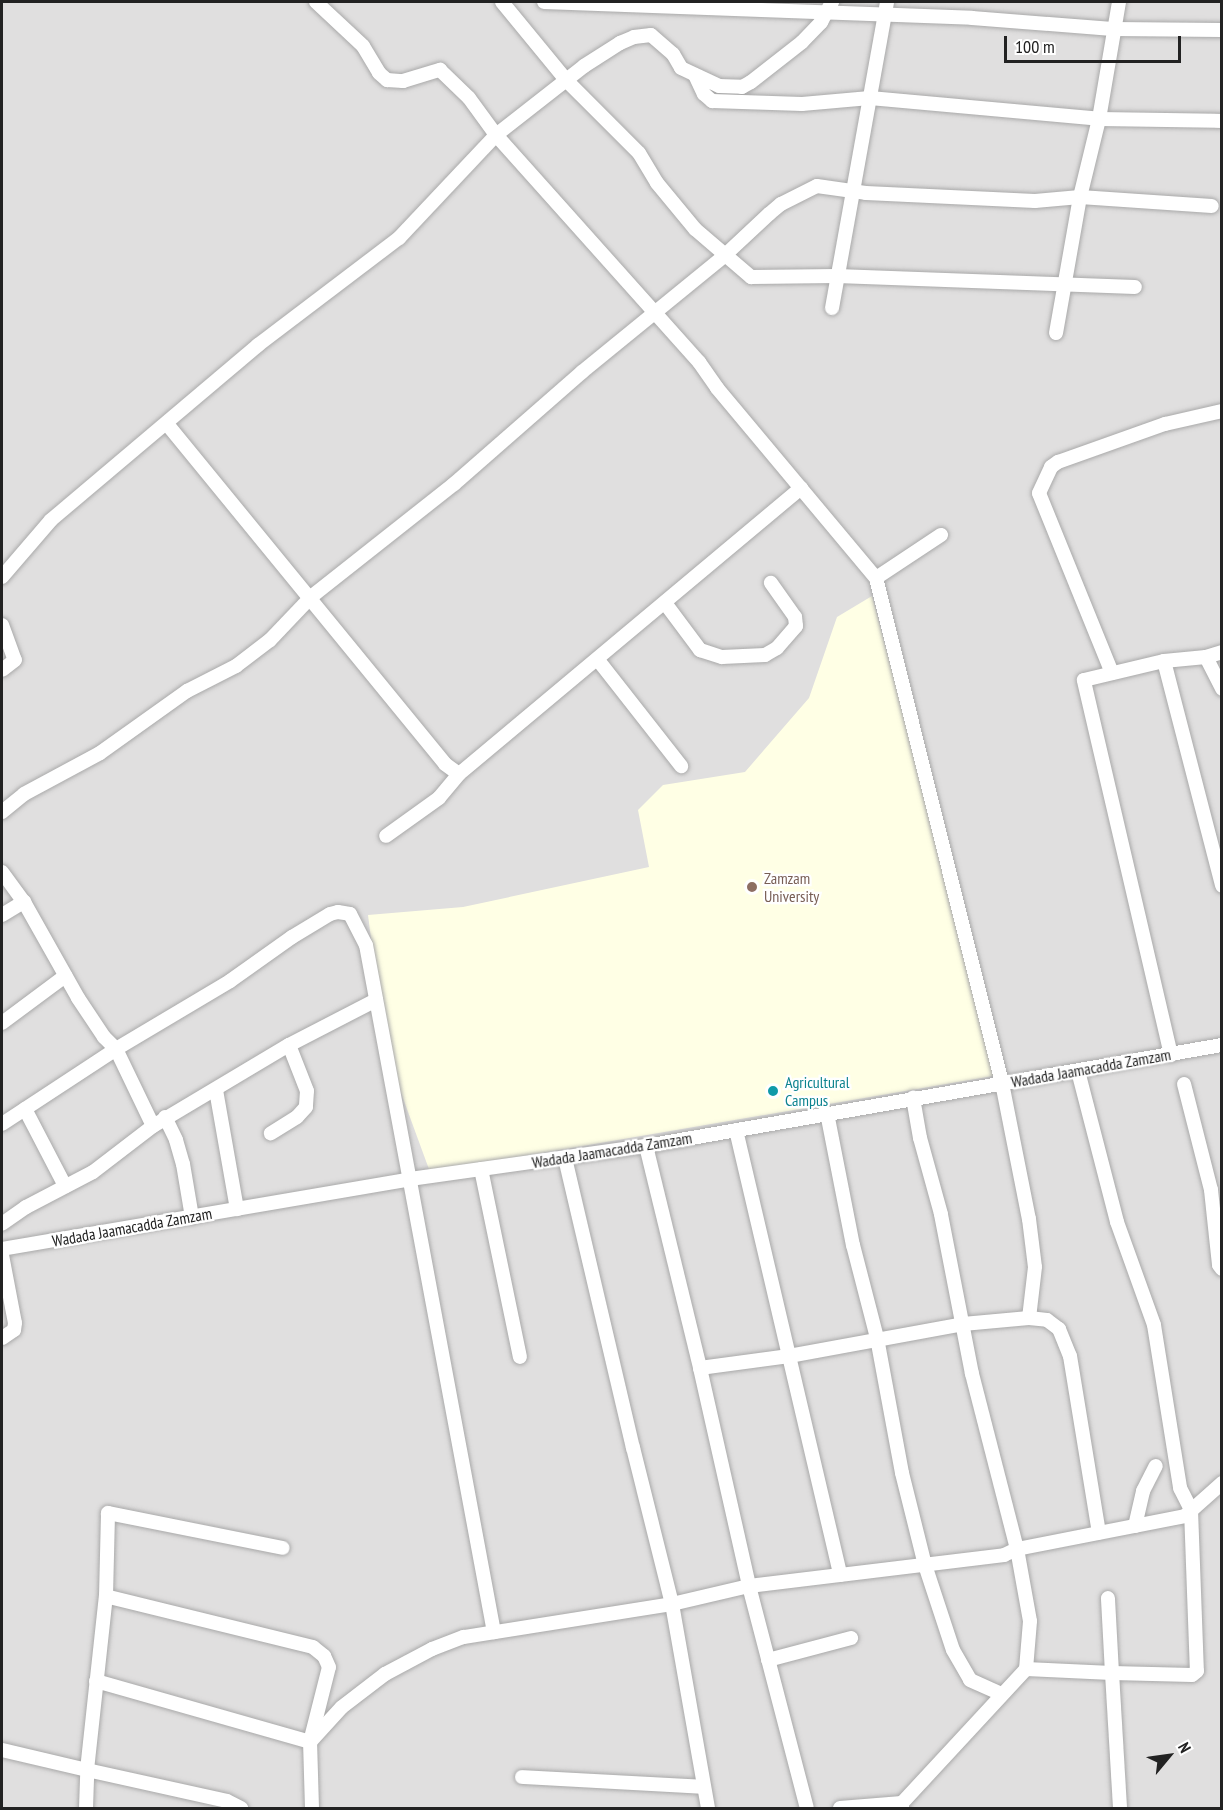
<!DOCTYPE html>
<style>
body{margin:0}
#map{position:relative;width:1223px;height:1810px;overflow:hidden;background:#f2efe9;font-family:"PT Sans Narrow",sans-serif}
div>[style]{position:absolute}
.residential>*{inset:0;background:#e0dfdf}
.education>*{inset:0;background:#ffffe5}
.roads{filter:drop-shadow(0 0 2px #a9a9a9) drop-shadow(0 0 2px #a9a9a9)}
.minor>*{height:14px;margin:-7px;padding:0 7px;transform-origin:7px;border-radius:7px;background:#fff}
.dots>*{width:16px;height:16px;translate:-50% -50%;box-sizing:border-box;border:3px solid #fff;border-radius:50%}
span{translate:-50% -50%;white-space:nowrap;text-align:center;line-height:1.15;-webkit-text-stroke:4.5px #fff;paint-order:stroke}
.education-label{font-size:16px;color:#785e54}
.left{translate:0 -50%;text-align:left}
.street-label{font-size:16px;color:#222}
.culture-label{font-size:16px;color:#0d838f}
.frame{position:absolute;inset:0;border:3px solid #222;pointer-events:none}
.north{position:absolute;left:1139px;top:1726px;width:60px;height:60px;-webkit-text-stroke:4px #fff;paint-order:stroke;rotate:61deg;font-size:16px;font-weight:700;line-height:24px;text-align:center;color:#222}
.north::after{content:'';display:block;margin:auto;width:21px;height:27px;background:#222;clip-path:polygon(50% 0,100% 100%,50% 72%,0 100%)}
.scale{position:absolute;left:1004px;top:36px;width:177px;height:27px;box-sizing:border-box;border:3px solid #222;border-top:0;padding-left:8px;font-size:18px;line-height:21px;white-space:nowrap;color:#222;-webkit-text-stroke:4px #fff;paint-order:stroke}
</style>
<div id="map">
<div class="residential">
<div style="clip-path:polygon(2px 2px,1221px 2px,1221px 1808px,2px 1808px)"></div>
</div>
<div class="education">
<div style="clip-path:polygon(872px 596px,999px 1075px,430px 1172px,385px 1049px,368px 915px,463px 907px,649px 867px,638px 810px,663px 785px,745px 772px,809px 698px,837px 617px)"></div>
</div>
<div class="roads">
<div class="minor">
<div style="left:316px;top:2px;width:64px;rotate:43.1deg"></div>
<div style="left:363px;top:46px;width:31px;rotate:59deg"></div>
<div style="left:379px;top:73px;width:11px;rotate:41deg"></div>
<div style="left:387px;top:80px;width:16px;rotate:4deg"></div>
<div style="left:403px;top:81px;width:39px;rotate:-17deg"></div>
<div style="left:440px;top:70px;width:40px;rotate:44deg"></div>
<div style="left:469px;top:98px;width:46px;rotate:53.9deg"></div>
<div style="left:496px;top:135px;width:305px;rotate:48.2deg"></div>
<div style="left:699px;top:362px;width:32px;rotate:55deg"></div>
<div style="left:717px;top:388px;width:248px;rotate:50.1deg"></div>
<div style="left:876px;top:578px;width:78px;rotate:-33.5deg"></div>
<div style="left:502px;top:2px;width:101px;rotate:50.6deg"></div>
<div style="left:566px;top:80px;width:103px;rotate:45deg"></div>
<div style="left:639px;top:153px;width:35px;rotate:59deg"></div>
<div style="left:657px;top:183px;width:60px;rotate:50.4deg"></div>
<div style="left:695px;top:229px;width:74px;rotate:40.6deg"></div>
<div style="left:751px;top:277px;width:86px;rotate:-0.7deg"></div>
<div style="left:837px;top:276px;width:298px;rotate:2.1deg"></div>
<div style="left:544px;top:2px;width:428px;rotate:2.1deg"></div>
<div style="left:972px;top:18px;width:141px;rotate:4.5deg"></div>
<div style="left:1113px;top:29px;width:109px;rotate:0.5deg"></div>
<div style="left:695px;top:75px;width:21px;rotate:65deg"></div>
<div style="left:704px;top:94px;width:11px;rotate:41deg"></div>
<div style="left:712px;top:101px;width:90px;rotate:1.9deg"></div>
<div style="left:802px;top:104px;width:68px;rotate:-5deg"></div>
<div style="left:870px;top:98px;width:230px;rotate:5.2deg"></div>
<div style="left:1099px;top:119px;width:123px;rotate:0.9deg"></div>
<div style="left:832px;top:308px;width:311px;rotate:-79.8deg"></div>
<div style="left:1056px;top:333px;width:138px;rotate:-80deg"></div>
<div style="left:1080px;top:197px;width:80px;rotate:-76.3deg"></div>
<div style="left:1099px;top:119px;width:119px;rotate:-80.3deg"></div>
<div style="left:167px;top:424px;width:439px;rotate:50.7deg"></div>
<div style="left:445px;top:764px;width:17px;rotate:36deg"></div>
<div style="left:459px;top:774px;width:31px;rotate:130deg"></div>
<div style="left:439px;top:798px;width:65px;rotate:144.4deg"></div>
<div style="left:2px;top:577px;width:75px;rotate:-49.3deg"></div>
<div style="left:51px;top:520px;width:271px;rotate:-40.2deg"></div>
<div style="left:258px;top:345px;width:177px;rotate:-37.2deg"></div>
<div style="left:399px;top:238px;width:141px;rotate:-46.7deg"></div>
<div style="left:496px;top:135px;width:112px;rotate:-38.1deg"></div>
<div style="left:584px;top:66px;width:43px;rotate:-32.6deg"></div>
<div style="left:620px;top:43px;width:15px;rotate:-23deg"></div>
<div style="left:634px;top:37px;width:17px;rotate:-7deg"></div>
<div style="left:651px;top:35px;width:29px;rotate:41deg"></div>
<div style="left:673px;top:54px;width:16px;rotate:60deg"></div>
<div style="left:681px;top:68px;width:42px;rotate:25.3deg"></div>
<div style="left:719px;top:86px;width:23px;rotate:2deg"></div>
<div style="left:742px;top:87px;width:10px;rotate:-29deg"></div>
<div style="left:751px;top:82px;width:65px;rotate:-38.1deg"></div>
<div style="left:802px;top:42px;width:28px;rotate:-46deg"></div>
<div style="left:821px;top:22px;width:23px;rotate:-61deg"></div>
<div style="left:876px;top:578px;width:520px;rotate:75.99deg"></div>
<div style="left:1002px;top:1083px;width:139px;rotate:78.8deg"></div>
<div style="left:1029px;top:1219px;width:48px;rotate:82.9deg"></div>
<div style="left:1035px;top:1267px;width:51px;rotate:96.7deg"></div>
<div style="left:665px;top:603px;width:59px;rotate:53.3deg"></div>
<div style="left:700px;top:650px;width:23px;rotate:18deg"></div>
<div style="left:722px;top:657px;width:43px;rotate:-2.7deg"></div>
<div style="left:765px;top:655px;width:14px;rotate:-30deg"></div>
<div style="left:777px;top:648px;width:29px;rotate:-49deg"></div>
<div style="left:796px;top:626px;width:9px;rotate:-96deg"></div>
<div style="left:795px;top:617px;width:42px;rotate:-125.2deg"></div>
<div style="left:2px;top:625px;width:37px;rotate:70deg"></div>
<div style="left:15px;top:660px;width:16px;rotate:142deg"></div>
<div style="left:1206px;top:657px;width:36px;rotate:63deg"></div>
<div style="left:598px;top:660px;width:135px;rotate:51.9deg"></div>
<div style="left:1164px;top:661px;width:232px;rotate:75.5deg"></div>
<div style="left:1112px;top:673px;width:194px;rotate:-112.1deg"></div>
<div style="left:1039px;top:493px;width:29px;rotate:-65deg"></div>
<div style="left:1051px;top:467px;width:9px;rotate:-36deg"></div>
<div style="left:1058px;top:462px;width:114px;rotate:-19.6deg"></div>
<div style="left:1165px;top:424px;width:58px;rotate:-12.8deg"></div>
<div style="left:459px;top:774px;width:446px;rotate:-39.9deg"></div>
<div style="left:2px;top:812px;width:28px;rotate:-39deg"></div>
<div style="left:24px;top:794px;width:86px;rotate:-28.3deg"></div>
<div style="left:100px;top:753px;width:107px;rotate:-35.5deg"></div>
<div style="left:187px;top:691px;width:55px;rotate:-27deg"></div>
<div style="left:236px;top:666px;width:43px;rotate:-37.4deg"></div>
<div style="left:270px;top:640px;width:59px;rotate:-46.4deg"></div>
<div style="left:311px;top:597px;width:182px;rotate:-38.3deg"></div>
<div style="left:454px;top:484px;width:170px;rotate:-41.2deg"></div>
<div style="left:582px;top:372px;width:183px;rotate:-39.2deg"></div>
<div style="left:724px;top:256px;width:62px;rotate:-43deg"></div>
<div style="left:769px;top:214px;width:16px;rotate:-40deg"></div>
<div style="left:781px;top:204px;width:40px;rotate:-26.6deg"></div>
<div style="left:817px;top:186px;width:49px;rotate:8.1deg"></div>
<div style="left:866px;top:193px;width:169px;rotate:2.7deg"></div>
<div style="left:1035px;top:201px;width:45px;rotate:-5.1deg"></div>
<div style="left:1080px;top:197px;width:132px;rotate:3.9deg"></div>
<div style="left:2px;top:872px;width:37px;rotate:54deg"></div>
<div style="left:24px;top:902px;width:110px;rotate:60.6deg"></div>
<div style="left:78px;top:998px;width:47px;rotate:56.3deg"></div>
<div style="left:104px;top:1037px;width:17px;rotate:45deg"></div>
<div style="left:116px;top:1049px;width:85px;rotate:64.3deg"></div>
<div style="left:153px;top:1126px;width:76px;rotate:142.5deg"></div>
<div style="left:93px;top:1172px;width:76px;rotate:152.4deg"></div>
<div style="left:26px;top:1207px;width:29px;rotate:145deg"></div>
<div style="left:2px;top:915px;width:26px;rotate:-31deg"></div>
<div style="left:2px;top:1023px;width:79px;rotate:-36.7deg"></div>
<div style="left:289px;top:1045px;width:98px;rotate:-27.3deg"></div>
<div style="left:1171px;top:1055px;width:385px;rotate:-103.1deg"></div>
<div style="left:1084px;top:680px;width:82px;rotate:-13.4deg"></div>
<div style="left:1164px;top:661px;width:42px;rotate:-5.4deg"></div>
<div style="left:1206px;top:657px;width:17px;rotate:-17deg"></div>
<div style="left:1078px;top:1071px;width:156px;rotate:75.5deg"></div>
<div style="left:1117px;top:1222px;width:109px;rotate:70.2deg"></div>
<div style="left:1154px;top:1325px;width:165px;rotate:80.9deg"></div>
<div style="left:1180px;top:1488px;width:25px;rotate:63deg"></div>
<div style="left:1191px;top:1510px;width:161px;rotate:87.9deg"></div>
<div style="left:1197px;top:1671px;width:6px;rotate:141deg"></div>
<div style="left:1192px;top:1675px;width:80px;rotate:-178.6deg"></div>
<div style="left:1112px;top:1673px;width:75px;rotate:-93.1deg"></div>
<div style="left:1184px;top:1084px;width:109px;rotate:75.7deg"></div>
<div style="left:1211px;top:1190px;width:75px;rotate:83.9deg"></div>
<div style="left:1219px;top:1265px;width:5px;rotate:53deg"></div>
<div style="left:216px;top:1090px;width:121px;rotate:80deg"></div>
<div style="left:25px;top:1109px;width:87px;rotate:62.5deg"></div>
<div style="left:827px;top:1113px;width:135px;rotate:78.9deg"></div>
<div style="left:853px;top:1245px;width:96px;rotate:75.5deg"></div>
<div style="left:877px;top:1338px;width:137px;rotate:79.5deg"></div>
<div style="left:902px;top:1473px;width:95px;rotate:76deg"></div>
<div style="left:925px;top:1565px;width:89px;rotate:71.8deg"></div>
<div style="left:953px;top:1650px;width:34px;rotate:60deg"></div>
<div style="left:970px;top:1680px;width:34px;rotate:24deg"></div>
<div style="left:165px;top:1117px;width:25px;rotate:64deg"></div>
<div style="left:176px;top:1140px;width:25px;rotate:74deg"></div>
<div style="left:183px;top:1164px;width:54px;rotate:80.4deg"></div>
<div style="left:2px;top:1124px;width:136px;rotate:-33.3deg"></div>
<div style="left:116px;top:1049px;width:133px;rotate:-30.8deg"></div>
<div style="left:230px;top:981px;width:76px;rotate:-35.4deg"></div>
<div style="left:292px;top:937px;width:44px;rotate:-31.2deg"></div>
<div style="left:330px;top:914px;width:8px;rotate:-14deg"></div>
<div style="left:338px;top:912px;width:12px;rotate:9deg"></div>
<div style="left:350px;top:914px;width:35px;rotate:63deg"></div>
<div style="left:366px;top:945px;width:699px;rotate:79.45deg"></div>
<div style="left:153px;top:1126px;width:158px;rotate:-30.8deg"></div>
<div style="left:289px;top:1045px;width:49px;rotate:68.6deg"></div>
<div style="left:307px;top:1091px;width:16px;rotate:94deg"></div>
<div style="left:306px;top:1107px;width:13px;rotate:132deg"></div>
<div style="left:297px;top:1117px;width:31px;rotate:148deg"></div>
<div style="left:736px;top:1130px;width:457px;rotate:76.8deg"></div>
<div style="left:646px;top:1146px;width:228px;rotate:76.3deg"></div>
<div style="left:700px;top:1368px;width:223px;rotate:77.3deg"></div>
<div style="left:749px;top:1586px;width:229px;rotate:75.4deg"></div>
<div style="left:481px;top:1169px;width:192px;rotate:78.3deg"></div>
<div style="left:2px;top:1249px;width:414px;rotate:-9.7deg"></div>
<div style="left:410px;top:1179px;width:238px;rotate:-8deg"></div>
<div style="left:646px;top:1146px;width:585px;rotate:-9.95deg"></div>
<div style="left:2px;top:1255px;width:69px;rotate:79.2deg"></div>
<div style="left:15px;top:1323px;width:7px;rotate:98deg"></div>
<div style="left:14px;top:1330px;width:14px;rotate:146deg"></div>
<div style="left:700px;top:1368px;width:90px;rotate:-7.7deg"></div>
<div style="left:789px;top:1356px;width:177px;rotate:-10.4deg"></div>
<div style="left:963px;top:1324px;width:66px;rotate:-5.2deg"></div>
<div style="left:1029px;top:1318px;width:18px;rotate:6deg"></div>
<div style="left:1047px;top:1320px;width:15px;rotate:37deg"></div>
<div style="left:1059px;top:1329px;width:29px;rotate:68deg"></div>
<div style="left:1070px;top:1356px;width:179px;rotate:80.7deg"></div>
<div style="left:1135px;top:1526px;width:36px;rotate:-77deg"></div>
<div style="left:1143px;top:1491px;width:28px;rotate:-63deg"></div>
<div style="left:768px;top:1660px;width:86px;rotate:-14.8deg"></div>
<div style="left:1026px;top:1669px;width:86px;rotate:2.7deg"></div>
<div style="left:1112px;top:1673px;width:135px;rotate:86.6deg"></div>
<div style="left:96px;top:1681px;width:223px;rotate:15.9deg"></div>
<div style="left:310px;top:1742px;width:77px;rotate:-75.8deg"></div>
<div style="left:329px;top:1667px;width:12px;rotate:-114deg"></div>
<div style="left:324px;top:1656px;width:14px;rotate:-141deg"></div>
<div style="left:313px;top:1647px;width:213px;rotate:-166.2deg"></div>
<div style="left:2px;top:1750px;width:87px;rotate:13.2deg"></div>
<div style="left:87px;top:1770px;width:175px;rotate:-83.8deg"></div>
<div style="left:106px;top:1596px;width:83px;rotate:-88.6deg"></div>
<div style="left:108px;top:1513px;width:178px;rotate:11.3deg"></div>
<div style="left:522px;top:1777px;width:182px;rotate:3.1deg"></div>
<div style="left:902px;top:1803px;width:183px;rotate:-47.2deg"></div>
<div style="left:1026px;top:1669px;width:48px;rotate:-85.2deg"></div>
<div style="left:1030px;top:1621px;width:73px;rotate:-100.2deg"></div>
<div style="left:1017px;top:1549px;width:171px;rotate:-11.1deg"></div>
<div style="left:1185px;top:1516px;width:50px;rotate:-41.7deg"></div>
<div style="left:86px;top:1808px;width:38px;rotate:-88deg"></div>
<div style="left:87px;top:1770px;width:143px;rotate:12.5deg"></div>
<div style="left:227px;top:1801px;width:16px;rotate:27deg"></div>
<div style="left:312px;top:1808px;width:66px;rotate:-91.7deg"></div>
<div style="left:310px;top:1742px;width:47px;rotate:-47.6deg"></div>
<div style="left:342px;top:1707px;width:54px;rotate:-37.5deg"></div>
<div style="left:385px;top:1674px;width:53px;rotate:-28deg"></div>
<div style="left:432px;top:1649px;width:34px;rotate:-21deg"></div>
<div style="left:464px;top:1637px;width:211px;rotate:-9deg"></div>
<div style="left:672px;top:1604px;width:161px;rotate:-104deg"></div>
<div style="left:633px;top:1448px;width:298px;rotate:-103.2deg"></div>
<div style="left:708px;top:1808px;width:207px;rotate:-100deg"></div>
<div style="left:672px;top:1604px;width:79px;rotate:-13.2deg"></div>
<div style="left:749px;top:1586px;width:257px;rotate:-6.9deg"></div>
<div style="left:1004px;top:1555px;width:14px;rotate:-25deg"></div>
<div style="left:1017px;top:1549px;width:181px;rotate:-104.4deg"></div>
<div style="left:972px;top:1374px;width:163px;rotate:-101deg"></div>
<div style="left:941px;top:1214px;width:79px;rotate:-105.4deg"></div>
<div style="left:920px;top:1138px;width:41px;rotate:-99.9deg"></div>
<div style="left:840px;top:1808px;width:62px;rotate:-4.6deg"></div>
<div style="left:902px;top:1803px;width:5px;rotate:90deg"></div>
</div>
</div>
<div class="dots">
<div style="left:752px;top:887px;background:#8d6e63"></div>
<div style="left:773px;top:1091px;background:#0f9aa8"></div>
</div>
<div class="education-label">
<span class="left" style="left:764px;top:887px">Zamzam<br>University</span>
</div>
<div class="street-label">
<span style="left:1091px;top:1068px;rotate:-10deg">Wadada Jaamacadda Zamzam</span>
<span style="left:612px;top:1150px;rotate:-9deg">Wadada Jaamacadda Zamzam</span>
<span style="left:132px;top:1227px;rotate:-10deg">Wadada Jaamacadda Zamzam</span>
</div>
<div class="culture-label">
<span class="left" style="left:785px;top:1091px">Agricultural<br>Campus</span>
</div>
<div class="frame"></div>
<div class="north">N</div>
<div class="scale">100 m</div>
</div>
